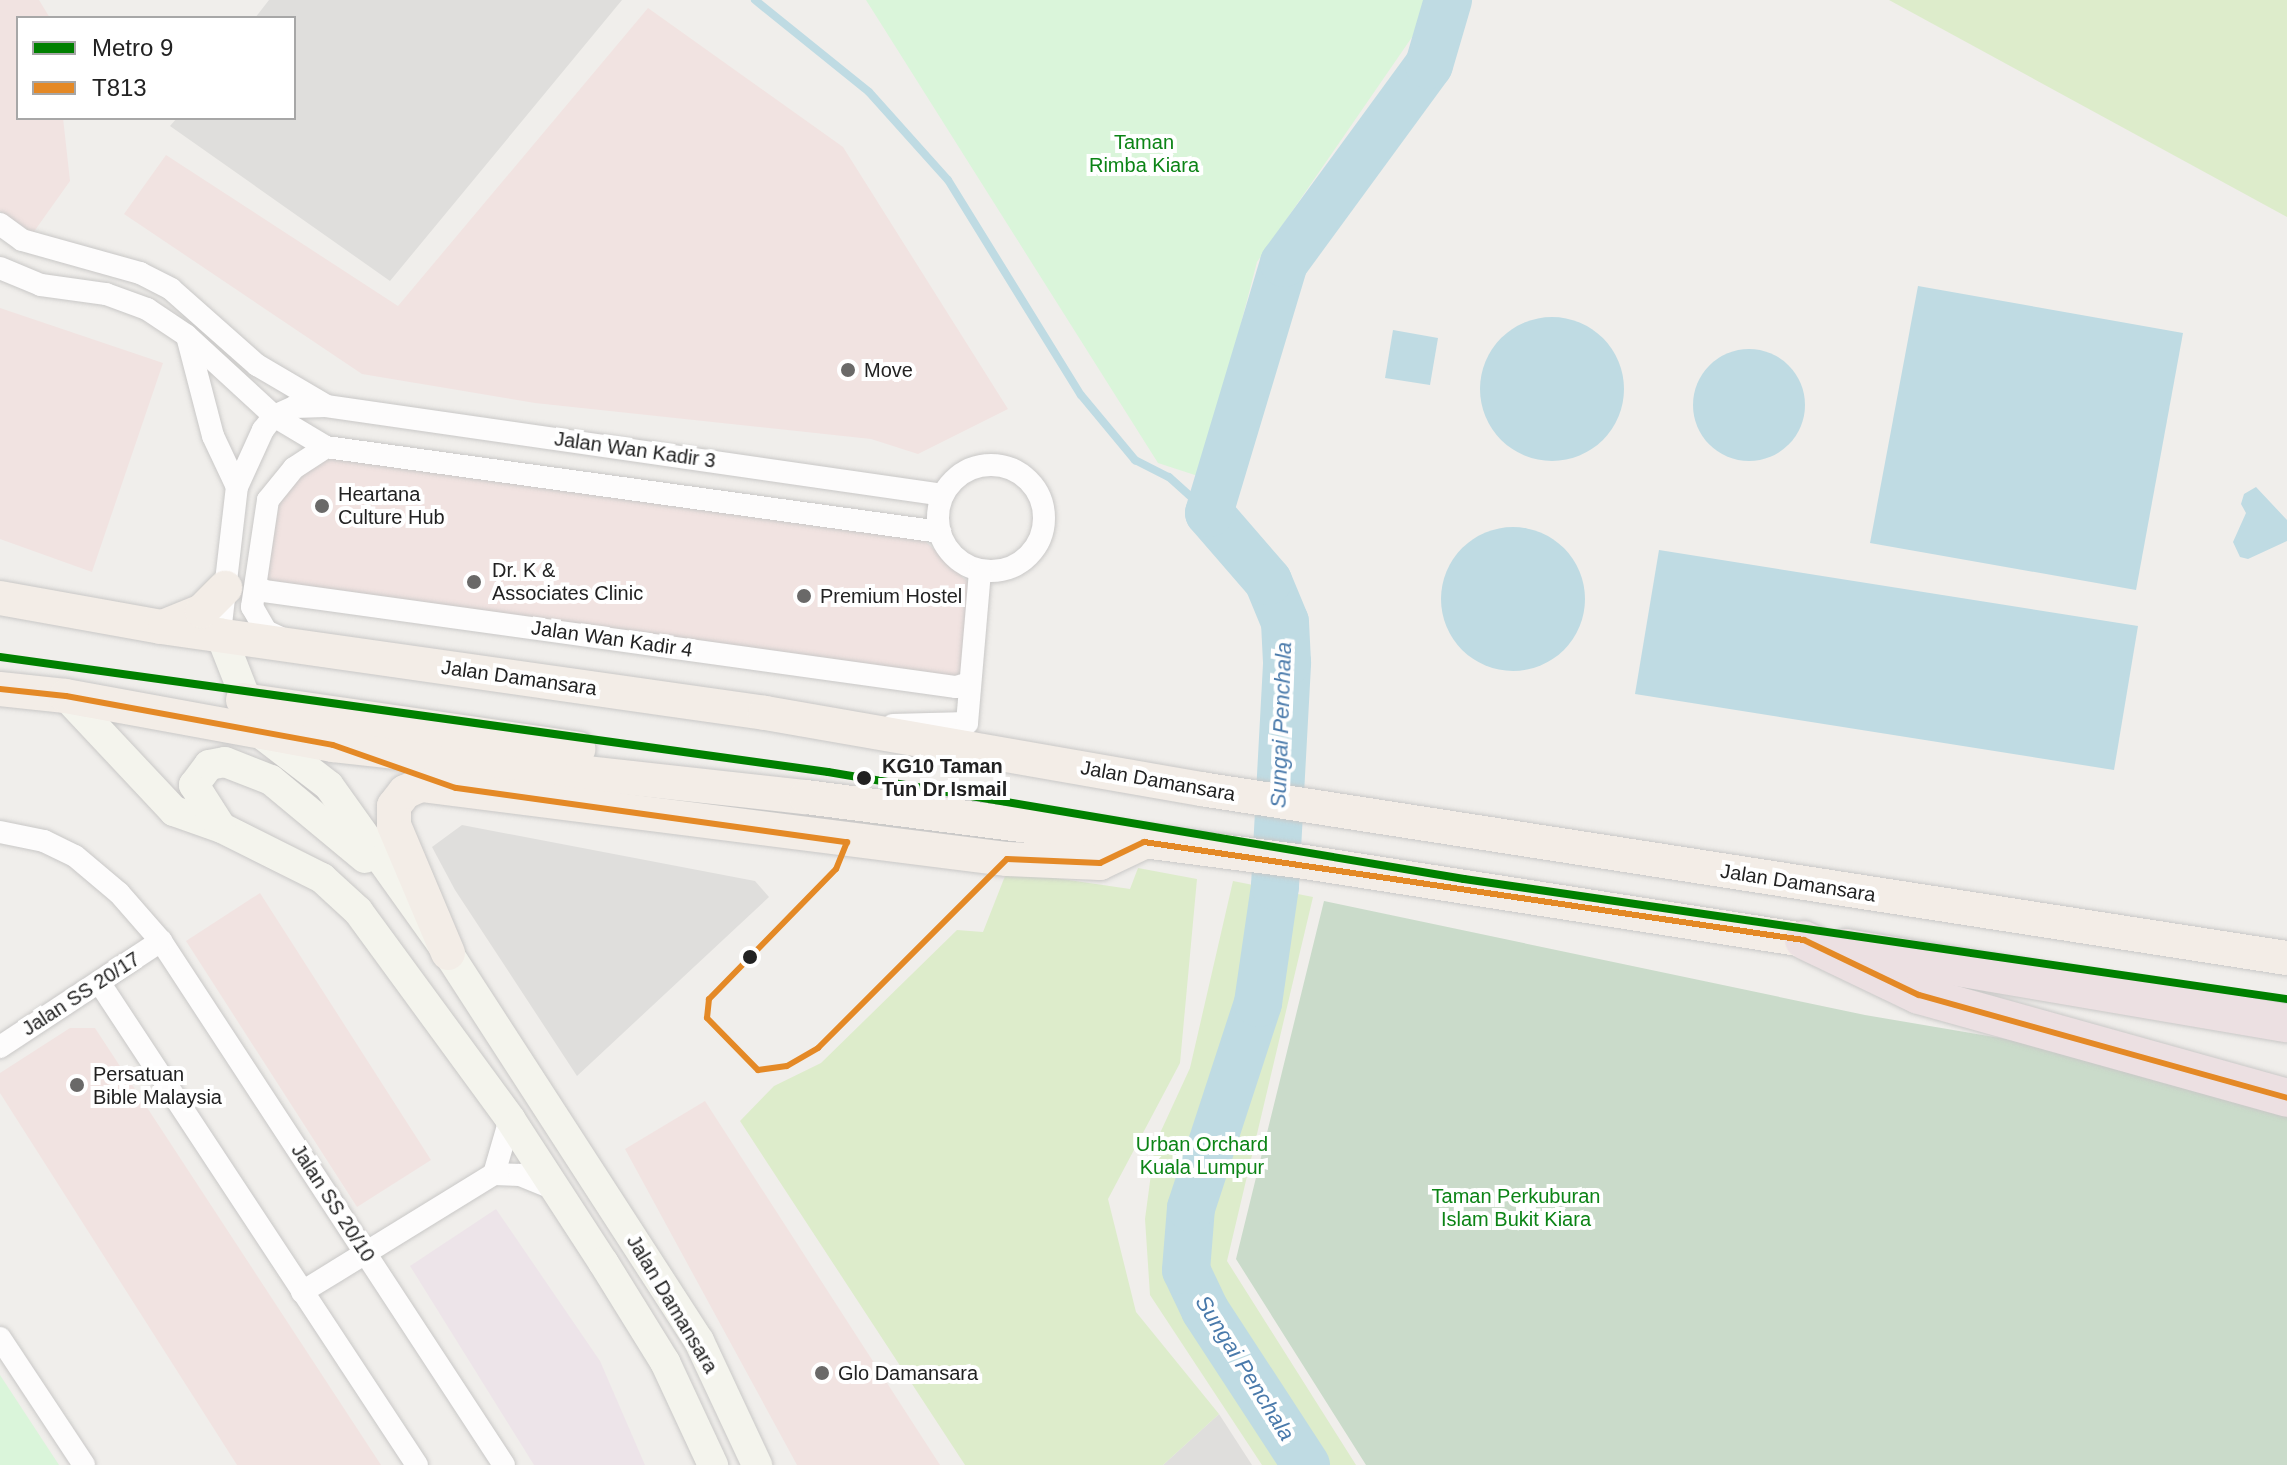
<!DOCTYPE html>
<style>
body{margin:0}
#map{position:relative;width:2287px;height:1465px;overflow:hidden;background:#f0eeeb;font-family:Helvetica,sans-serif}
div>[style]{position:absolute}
.residential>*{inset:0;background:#dfdedc}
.commercial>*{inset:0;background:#f1e3e1}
.industrial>*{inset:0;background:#ede4e9}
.grass>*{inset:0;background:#ddeccb}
.cemetery>*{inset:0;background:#cadbca}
.park>*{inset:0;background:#daf5da}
.water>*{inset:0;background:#bfdbe3}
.round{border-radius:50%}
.stream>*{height:8px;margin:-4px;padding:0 4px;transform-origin:4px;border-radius:4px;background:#bfdbe3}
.river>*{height:48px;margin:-24px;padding:0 24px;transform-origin:24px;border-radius:24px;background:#bfdbe3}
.roads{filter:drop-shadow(0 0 2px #c9c8c7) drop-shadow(0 0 2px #c9c8c7)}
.minor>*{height:22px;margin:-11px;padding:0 11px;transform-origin:11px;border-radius:11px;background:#fdfcfc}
.minor>.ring{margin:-11px;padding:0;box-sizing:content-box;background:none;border:22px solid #fdfcfc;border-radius:50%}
.secondary>*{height:30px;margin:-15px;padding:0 15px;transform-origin:15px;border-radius:15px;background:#f4f4ed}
.primary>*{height:34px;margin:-17px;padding:0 17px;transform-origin:17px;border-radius:17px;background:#f3ede7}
.motorway>*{height:38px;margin:-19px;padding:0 19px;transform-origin:19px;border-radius:19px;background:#ece0e2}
.bus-1>*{height:6px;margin:-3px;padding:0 3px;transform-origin:3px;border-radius:3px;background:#e48926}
.metro-1>*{height:8px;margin:-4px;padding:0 4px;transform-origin:4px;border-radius:4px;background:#008000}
.dots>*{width:22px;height:22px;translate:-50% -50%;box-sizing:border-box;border:4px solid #fff;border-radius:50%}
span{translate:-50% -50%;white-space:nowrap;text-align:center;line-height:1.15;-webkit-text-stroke:8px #fff;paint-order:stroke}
.park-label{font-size:20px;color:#0c8416}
.poi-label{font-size:20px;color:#222}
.left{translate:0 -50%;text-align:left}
.street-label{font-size:20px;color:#222}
.stop-label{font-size:20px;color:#222;font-weight:700}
.water-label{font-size:22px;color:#4a7aab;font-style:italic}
.legend{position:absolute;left:16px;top:16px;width:280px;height:104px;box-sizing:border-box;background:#fff;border:2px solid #a7a7a7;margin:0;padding:10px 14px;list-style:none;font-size:24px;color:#222}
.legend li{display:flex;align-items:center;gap:16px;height:40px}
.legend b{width:40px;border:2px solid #a7a7a7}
</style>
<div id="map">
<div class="residential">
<div style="clip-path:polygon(269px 0,622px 0,390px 281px,170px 126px,177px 118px,294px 118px,294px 18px,255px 18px)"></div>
<div style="clip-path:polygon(462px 825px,755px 881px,769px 897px,577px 1076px,455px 890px,432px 847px)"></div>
<div style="clip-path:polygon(1219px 1414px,1252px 1465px,1163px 1465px)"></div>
</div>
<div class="commercial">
<div style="clip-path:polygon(0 0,39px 0,50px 18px,18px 18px,18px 118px,63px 118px,70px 181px,33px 233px,0 211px)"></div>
<div style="clip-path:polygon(648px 8px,843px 147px,1008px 409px,918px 454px,871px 439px,535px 403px,362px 374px,124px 214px,166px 155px,398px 306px)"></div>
<div style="clip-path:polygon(0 308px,163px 363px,92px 572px,0 539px)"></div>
<div style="clip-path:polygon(329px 457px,924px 540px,973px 587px,962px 679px,267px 580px,279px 503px,301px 474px)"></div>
<div style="clip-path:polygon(260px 893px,431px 1160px,357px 1207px,186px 941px)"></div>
<div style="clip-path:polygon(70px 1028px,95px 1028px,381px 1465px,237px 1465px,0 1093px,0 1073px)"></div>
<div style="clip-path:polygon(705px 1101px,940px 1465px,797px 1465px,625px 1149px)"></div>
</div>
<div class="industrial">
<div style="clip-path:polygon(496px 1209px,600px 1361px,645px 1465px,534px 1465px,410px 1266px)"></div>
</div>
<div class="grass">
<div style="clip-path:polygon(1889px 0,2287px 0,2287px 217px)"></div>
<div style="clip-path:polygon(1138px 868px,1197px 879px,1180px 1063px,1108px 1199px,1136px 1312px,1219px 1414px,1163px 1465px,965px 1465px,740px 1121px,774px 1086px,821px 1063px,957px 930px,983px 932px,1007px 871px,1130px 889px)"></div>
<div style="clip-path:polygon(1233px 881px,1313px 897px,1227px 1261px,1356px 1465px,1262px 1465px,1150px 1295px,1145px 1219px,1155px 1144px,1190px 1068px)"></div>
</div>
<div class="cemetery">
<div style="clip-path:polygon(1324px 901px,1865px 1015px,2287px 1087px,2287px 1465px,1366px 1465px,1236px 1259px)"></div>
</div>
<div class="park">
<div style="clip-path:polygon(866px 0,1428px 0,1419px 27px,1257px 262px,1201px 477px,1158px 463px)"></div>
<div style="clip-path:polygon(0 1375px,59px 1465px,0 1465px)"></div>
</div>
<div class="water">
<div style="clip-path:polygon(1918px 286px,2183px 333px,2136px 590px,1870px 543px)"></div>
<div class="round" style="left:1480px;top:317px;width:144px;height:144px"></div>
<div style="clip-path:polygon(1393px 330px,1438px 338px,1430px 385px,1385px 378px)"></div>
<div class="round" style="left:1693px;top:349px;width:112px;height:112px"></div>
<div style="clip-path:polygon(2256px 487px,2287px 520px,2287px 541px,2248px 559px,2240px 557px,2233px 542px,2246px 513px,2241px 504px,2244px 494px)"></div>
<div class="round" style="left:1441px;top:527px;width:144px;height:144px"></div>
<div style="clip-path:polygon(1659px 550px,2138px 626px,2114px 770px,1635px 694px)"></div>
</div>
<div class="stream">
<div style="left:755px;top:0;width:146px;rotate:38.9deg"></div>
<div style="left:869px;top:92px;width:118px;rotate:48.1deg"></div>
<div style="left:948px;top:180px;width:253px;rotate:58.3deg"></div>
<div style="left:1081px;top:395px;width:85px;rotate:50.3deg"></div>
<div style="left:1135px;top:460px;width:38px;rotate:27deg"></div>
<div style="left:1169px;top:477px;width:54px;rotate:42deg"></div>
</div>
<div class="river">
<div style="left:1306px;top:1465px;width:185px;rotate:-123.1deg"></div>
<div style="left:1205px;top:1310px;width:44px;rotate:-115.4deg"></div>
<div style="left:1186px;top:1270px;width:62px;rotate:-85.4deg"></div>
<div style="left:1191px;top:1208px;width:216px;rotate:-71.9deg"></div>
<div style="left:1258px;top:1003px;width:118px;rotate:-81.7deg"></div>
<div style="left:1275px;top:886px;width:224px;rotate:-86.9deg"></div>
<div style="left:1287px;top:662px;width:40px;rotate:-92.9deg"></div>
<div style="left:1285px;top:622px;width:44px;rotate:-112.5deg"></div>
<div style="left:1268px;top:581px;width:90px;rotate:-130.9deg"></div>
<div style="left:1209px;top:513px;width:261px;rotate:-73.3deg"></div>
<div style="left:1284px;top:263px;width:245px;rotate:-53.8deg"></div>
<div style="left:1429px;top:65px;width:68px;rotate:-73.7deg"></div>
</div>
<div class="roads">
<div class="minor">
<div style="left:0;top:224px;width:27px;rotate:36deg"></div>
<div style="left:22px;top:240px;width:123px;rotate:15.6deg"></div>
<div style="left:140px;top:273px;width:35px;rotate:27deg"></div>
<div style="left:171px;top:289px;width:115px;rotate:41.5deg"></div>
<div style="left:257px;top:365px;width:79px;rotate:30.5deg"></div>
<div style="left:0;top:268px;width:44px;rotate:22.5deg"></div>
<div style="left:41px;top:285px;width:66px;rotate:7.9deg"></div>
<div style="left:106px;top:294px;width:44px;rotate:20.1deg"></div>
<div style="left:147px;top:309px;width:47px;rotate:33.7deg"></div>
<div style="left:186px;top:335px;width:120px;rotate:42.6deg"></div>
<div style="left:274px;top:416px;width:61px;rotate:30.8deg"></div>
<div style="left:326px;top:447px;width:620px;rotate:7.88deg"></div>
<div style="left:188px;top:340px;width:99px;rotate:75.4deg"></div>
<div style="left:213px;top:436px;width:56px;rotate:64.8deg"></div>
<div class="ring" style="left:938px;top:465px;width:84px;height:84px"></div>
<div style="left:256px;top:585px;width:10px;rotate:37deg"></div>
<div style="left:264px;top:591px;width:699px;rotate:7.9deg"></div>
<div style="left:956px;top:687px;width:14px;rotate:-17deg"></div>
<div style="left:220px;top:633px;width:147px;rotate:-83.4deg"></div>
<div style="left:237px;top:487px;width:63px;rotate:-65.5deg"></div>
<div style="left:263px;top:430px;width:18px;rotate:-52deg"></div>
<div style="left:274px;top:416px;width:22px;rotate:-24deg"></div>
<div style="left:294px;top:407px;width:32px;rotate:-2deg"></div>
<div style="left:326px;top:406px;width:623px;rotate:8.21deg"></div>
<div style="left:283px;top:639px;width:19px;rotate:-155deg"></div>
<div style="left:266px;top:631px;width:28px;rotate:-120deg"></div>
<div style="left:252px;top:607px;width:108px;rotate:-81.5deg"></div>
<div style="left:268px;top:500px;width:41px;rotate:-50.9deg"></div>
<div style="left:294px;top:468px;width:38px;rotate:-33deg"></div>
<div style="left:893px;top:725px;width:74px;rotate:-1.5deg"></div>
<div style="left:967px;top:723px;width:153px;rotate:-85.1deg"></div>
<div style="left:0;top:832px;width:45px;rotate:11.6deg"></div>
<div style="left:44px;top:841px;width:34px;rotate:26deg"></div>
<div style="left:75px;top:856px;width:57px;rotate:40.1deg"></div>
<div style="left:119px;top:893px;width:64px;rotate:48.8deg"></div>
<div style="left:161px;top:941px;width:626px;rotate:56.79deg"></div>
<div style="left:99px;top:982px;width:578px;rotate:56.64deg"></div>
<div style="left:0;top:1047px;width:193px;rotate:-33.4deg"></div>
<div style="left:494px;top:1174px;width:57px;rotate:-73.8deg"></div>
<div style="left:302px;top:1292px;width:225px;rotate:-31.6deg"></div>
<div style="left:494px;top:1174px;width:26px;rotate:2deg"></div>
<div style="left:520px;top:1175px;width:37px;rotate:22deg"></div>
<div style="left:0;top:1338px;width:152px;rotate:56.5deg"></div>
</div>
<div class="secondary">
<div style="left:220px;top:633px;width:106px;rotate:68.5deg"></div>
<div style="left:259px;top:732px;width:88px;rotate:37.6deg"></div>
<div style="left:329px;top:786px;width:205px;rotate:54.5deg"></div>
<div style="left:448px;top:953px;width:462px;rotate:57.1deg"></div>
<div style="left:699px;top:1341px;width:137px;rotate:64.9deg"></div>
<div style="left:66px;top:696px;width:158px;rotate:46.8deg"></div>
<div style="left:174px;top:811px;width:51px;rotate:19.5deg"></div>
<div style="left:222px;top:828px;width:112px;rotate:26.6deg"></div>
<div style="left:322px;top:878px;width:49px;rotate:42.5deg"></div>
<div style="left:358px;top:911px;width:258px;rotate:53.8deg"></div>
<div style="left:510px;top:1119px;width:171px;rotate:57deg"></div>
<div style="left:603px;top:1262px;width:118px;rotate:58.2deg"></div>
<div style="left:665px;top:1362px;width:114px;rotate:65deg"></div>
<div style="left:221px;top:827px;width:50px;rotate:-122.7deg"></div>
<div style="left:194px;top:785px;width:25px;rotate:-53deg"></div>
<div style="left:209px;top:765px;width:16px;rotate:-11deg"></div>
<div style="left:225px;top:762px;width:49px;rotate:21.4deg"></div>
<div style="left:271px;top:780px;width:122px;rotate:39.7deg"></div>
</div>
<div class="primary">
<div style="left:0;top:598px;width:164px;rotate:10.2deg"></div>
<div style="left:161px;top:627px;width:610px;rotate:8.1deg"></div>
<div style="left:765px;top:713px;width:443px;rotate:9.9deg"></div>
<div style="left:1201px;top:789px;width:1099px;rotate:8.85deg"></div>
<div style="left:165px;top:626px;width:40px;rotate:-22deg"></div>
<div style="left:202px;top:611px;width:33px;rotate:-45deg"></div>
<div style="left:0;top:689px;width:66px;rotate:6.1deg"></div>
<div style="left:66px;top:696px;width:271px;rotate:10.4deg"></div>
<div style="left:333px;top:745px;width:476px;rotate:6.3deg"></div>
<div style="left:806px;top:797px;width:503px;rotate:7.42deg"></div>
<div style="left:1305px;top:862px;width:505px;rotate:8.88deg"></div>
<div style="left:243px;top:700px;width:339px;rotate:8.3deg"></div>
<div style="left:448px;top:953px;width:139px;rotate:-112.9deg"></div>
<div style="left:394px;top:825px;width:19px;rotate:-90deg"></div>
<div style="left:394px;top:806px;width:18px;rotate:-52deg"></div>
<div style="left:405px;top:792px;width:17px;rotate:-24deg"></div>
<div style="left:421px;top:785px;width:591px;rotate:7.2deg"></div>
<div style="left:1007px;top:859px;width:93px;rotate:2.5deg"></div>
<div style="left:1100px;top:863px;width:49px;rotate:-25.5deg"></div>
</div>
<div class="motorway">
<div style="left:1804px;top:940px;width:127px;rotate:25.6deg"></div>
<div style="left:1919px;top:995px;width:382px;rotate:15.6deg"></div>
<div style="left:1846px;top:948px;width:447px;rotate:9.7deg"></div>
</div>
</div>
<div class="bus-1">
<div style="left:0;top:689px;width:66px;rotate:6.1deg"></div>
<div style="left:66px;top:696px;width:271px;rotate:10.4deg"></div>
<div style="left:333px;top:745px;width:130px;rotate:19.3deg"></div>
<div style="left:456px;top:788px;width:395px;rotate:7.9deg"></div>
<div style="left:847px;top:842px;width:29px;rotate:112deg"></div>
<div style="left:836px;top:869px;width:182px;rotate:134.3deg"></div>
<div style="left:709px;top:999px;width:19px;rotate:96deg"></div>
<div style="left:707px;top:1018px;width:73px;rotate:45.6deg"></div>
<div style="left:758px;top:1070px;width:29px;rotate:-8deg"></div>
<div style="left:787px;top:1066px;width:36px;rotate:-30deg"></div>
<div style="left:818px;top:1048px;width:267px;rotate:-45deg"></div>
<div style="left:1007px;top:859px;width:93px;rotate:2.5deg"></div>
<div style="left:1100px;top:863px;width:49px;rotate:-25.5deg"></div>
<div style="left:1144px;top:842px;width:667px;rotate:8.45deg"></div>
<div style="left:1804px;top:940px;width:127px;rotate:25.6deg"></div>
<div style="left:1919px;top:995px;width:382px;rotate:15.6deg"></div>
</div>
<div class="metro-1">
<div style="left:0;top:657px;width:836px;rotate:7.91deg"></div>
<div style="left:828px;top:772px;width:645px;rotate:9.55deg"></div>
<div style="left:1464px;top:879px;width:832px;rotate:8.3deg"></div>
</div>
<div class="dots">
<div style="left:848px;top:370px;background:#6a6968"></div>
<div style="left:322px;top:506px;background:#6a6968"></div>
<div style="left:474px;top:582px;background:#6a6968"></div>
<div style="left:804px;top:596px;background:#6a6968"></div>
<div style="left:864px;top:778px;background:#222"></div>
<div style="left:750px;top:957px;background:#222"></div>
<div style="left:77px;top:1085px;background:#6a6968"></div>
<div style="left:822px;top:1373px;background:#6a6968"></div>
</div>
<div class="park-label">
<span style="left:1144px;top:154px">Taman<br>Rimba Kiara</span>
<span style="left:1202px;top:1156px">Urban Orchard<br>Kuala Lumpur</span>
<span style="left:1516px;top:1208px">Taman Perkuburan<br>Islam Bukit Kiara</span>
</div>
<div class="poi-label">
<span class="left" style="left:864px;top:370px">Move</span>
<span class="left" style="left:338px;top:506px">Heartana<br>Culture Hub</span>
<span class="left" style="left:492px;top:582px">Dr. K &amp;<br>Associates Clinic</span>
<span class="left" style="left:820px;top:596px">Premium Hostel</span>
<span class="left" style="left:93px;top:1086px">Persatuan<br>Bible Malaysia</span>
<span class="left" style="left:838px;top:1373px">Glo Damansara</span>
</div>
<div class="street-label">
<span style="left:635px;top:450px;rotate:8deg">Jalan Wan Kadir 3</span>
<span style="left:612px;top:639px;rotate:8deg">Jalan Wan Kadir 4</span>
<span style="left:519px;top:678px;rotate:8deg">Jalan Damansara</span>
<span style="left:1158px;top:781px;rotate:10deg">Jalan Damansara</span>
<span style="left:1798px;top:883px;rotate:9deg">Jalan Damansara</span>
<span style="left:81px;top:994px;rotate:-33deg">Jalan SS 20/17</span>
<span style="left:333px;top:1203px;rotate:57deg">Jalan SS 20/10</span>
<span style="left:672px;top:1304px;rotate:59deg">Jalan Damansara</span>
</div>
<div class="stop-label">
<span class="left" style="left:882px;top:778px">KG10 Taman<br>Tun Dr Ismail</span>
</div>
<div class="water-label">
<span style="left:1281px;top:725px;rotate:-88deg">Sungai Penchala</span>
<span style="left:1245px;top:1368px;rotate:58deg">Sungai Penchala</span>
</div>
<ul class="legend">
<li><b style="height:10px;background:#008000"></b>Metro 9</li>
<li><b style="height:10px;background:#e48926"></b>T813</li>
</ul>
</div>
